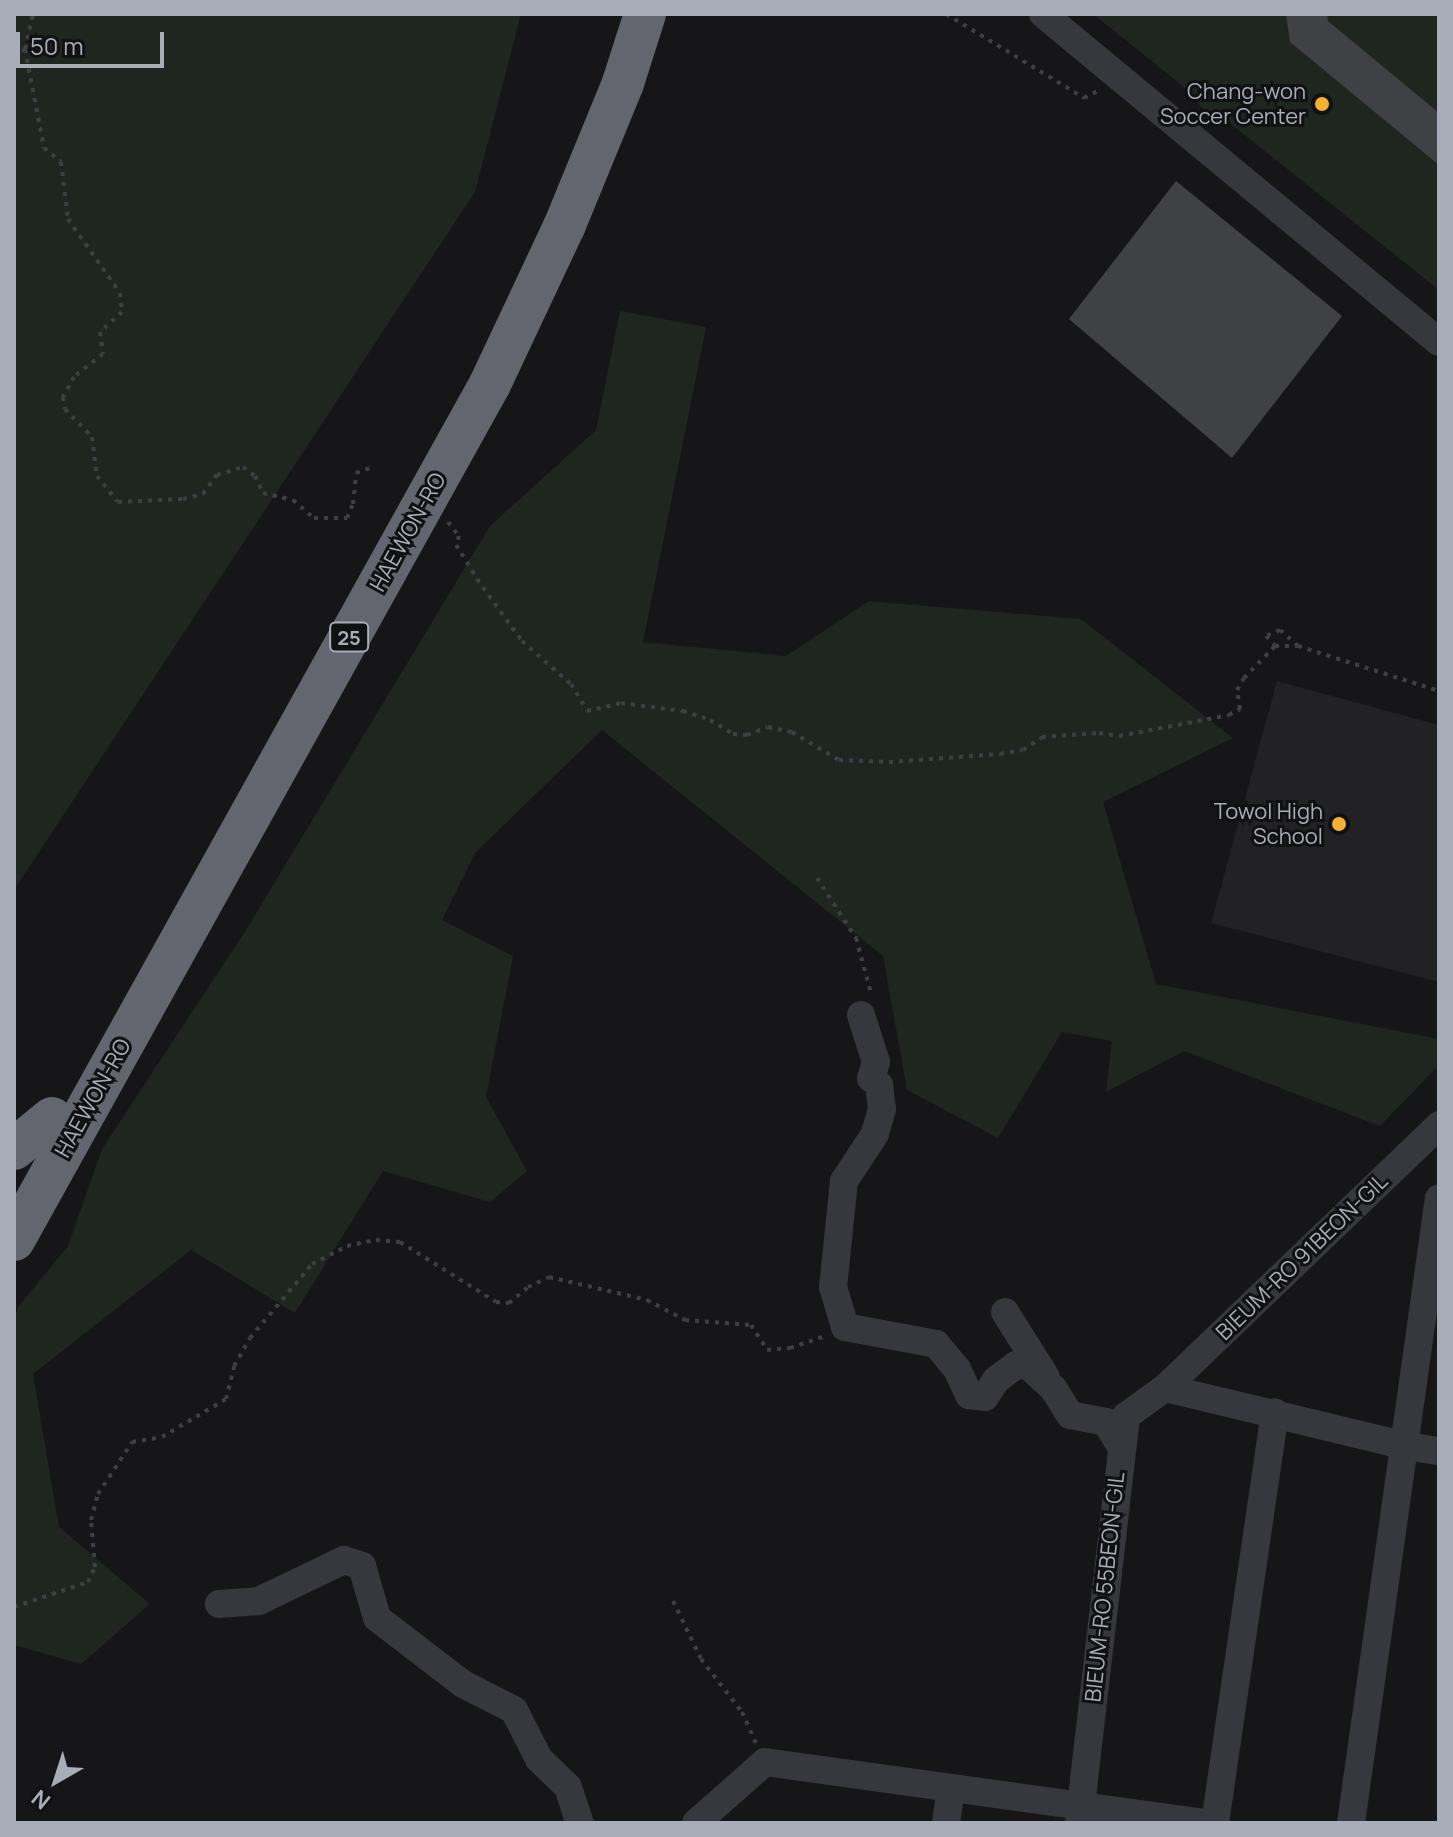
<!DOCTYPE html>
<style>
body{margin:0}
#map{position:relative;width:1453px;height:1837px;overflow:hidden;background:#161618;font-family:Manrope,sans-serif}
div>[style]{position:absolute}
.built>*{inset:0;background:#222225}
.green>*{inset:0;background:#1e261f}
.building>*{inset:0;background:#404145}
.path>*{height:4px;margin-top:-2px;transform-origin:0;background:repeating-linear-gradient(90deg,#3d3f44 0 4px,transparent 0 10px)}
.minor>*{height:28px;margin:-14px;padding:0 14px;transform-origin:14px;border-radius:14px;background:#37383d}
.highway>*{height:42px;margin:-21px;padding:0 21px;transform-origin:21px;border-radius:21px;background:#63666e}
.dots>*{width:22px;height:22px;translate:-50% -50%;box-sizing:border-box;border:4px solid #111113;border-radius:50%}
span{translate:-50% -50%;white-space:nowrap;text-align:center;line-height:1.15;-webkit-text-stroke:6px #111113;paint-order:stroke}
.shield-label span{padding:2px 6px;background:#111113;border:2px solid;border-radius:6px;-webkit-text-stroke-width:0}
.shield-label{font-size:20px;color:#a8adb8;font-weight:700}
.poi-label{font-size:22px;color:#a8adb8}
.right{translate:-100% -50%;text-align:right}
.street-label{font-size:22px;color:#a8adb8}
.frame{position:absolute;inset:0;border:16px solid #a8adb8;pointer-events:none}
.north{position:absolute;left:16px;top:1741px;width:80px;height:80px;-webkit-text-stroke:6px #111113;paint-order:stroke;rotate:219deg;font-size:22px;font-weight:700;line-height:32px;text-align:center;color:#a8adb8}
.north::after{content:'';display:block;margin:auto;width:28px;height:36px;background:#a8adb8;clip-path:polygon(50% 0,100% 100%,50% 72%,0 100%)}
.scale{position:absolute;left:16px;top:32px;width:148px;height:36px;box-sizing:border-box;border:4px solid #a8adb8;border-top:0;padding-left:10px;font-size:24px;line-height:28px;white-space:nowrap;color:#a8adb8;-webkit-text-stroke:6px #111113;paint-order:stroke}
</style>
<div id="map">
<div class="built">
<div style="clip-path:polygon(1277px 681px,1439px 725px,1439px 982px,1211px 923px)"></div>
</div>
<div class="green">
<div style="clip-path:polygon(14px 14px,521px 14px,475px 192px,14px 890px)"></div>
<div style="clip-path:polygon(1093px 14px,1439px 14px,1439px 290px,1227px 121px,1220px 127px,1179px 83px)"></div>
<div style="clip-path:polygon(620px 311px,706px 327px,643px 642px,786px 656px,869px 601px,1081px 619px,1233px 738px,1103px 802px,1156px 984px,1439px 1039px,1439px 1065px,1380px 1126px,1184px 1051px,1106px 1092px,1112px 1041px,1062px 1032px,998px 1138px,907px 1090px,883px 956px,602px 730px,475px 853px,442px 920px,513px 956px,486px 1097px,527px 1171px,490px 1202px,383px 1171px,295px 1313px,191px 1250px,33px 1374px,59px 1527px,150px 1604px,81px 1664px,14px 1645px,14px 1322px,18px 1307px,68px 1246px,102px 1149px,246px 930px,490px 526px,596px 430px)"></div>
</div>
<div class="building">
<div style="clip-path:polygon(1286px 14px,1327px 14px,1328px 21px,1439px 113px,1439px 165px,1290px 42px)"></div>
<div style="clip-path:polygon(1176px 181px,1342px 316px,1232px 458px,1069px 319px)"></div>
</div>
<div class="path">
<div style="left:946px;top:14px;width:162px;rotate:31.3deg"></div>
<div style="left:1084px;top:98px;width:18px;rotate:-27deg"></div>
<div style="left:25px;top:49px;width:101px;rotate:79.1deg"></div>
<div style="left:44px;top:148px;width:22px;rotate:39deg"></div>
<div style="left:61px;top:162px;width:57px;rotate:83deg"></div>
<div style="left:68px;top:219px;width:90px;rotate:54.9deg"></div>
<div style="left:120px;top:293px;width:19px;rotate:84deg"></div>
<div style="left:122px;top:312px;width:30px;rotate:138deg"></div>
<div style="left:100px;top:332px;width:22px;rotate:82deg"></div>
<div style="left:103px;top:354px;width:37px;rotate:142deg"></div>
<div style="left:74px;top:377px;width:23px;rotate:119deg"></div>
<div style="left:63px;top:397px;width:12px;rotate:81deg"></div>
<div style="left:65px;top:409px;width:39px;rotate:46deg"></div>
<div style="left:92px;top:437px;width:39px;rotate:83deg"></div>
<div style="left:97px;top:476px;width:33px;rotate:51deg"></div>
<div style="left:118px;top:502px;width:65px;rotate:-2.6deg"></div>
<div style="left:183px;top:499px;width:21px;rotate:-14deg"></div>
<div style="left:203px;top:494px;width:24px;rotate:-54deg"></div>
<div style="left:217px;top:475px;width:27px;rotate:-17deg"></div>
<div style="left:243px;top:467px;width:15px;rotate:37deg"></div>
<div style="left:255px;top:476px;width:19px;rotate:65deg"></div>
<div style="left:263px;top:493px;width:31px;rotate:13deg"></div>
<div style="left:293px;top:500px;width:28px;rotate:41deg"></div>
<div style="left:314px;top:518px;width:33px"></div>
<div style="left:347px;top:518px;width:15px;rotate:-67deg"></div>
<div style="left:353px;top:504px;width:31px;rotate:-84deg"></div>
<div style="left:356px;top:473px;width:15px;rotate:-20deg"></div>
<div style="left:14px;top:57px;width:14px;rotate:-36deg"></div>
<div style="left:25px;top:49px;width:36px;rotate:-77deg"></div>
<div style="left:448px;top:522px;width:18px;rotate:52deg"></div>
<div style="left:459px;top:536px;width:9px;rotate:108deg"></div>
<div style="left:456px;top:545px;width:40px;rotate:58deg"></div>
<div style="left:477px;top:579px;width:77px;rotate:54deg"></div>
<div style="left:522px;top:641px;width:65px;rotate:41.3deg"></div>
<div style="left:571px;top:684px;width:31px;rotate:59deg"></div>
<div style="left:587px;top:711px;width:35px;rotate:-13deg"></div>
<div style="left:621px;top:703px;width:63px;rotate:7.4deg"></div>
<div style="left:683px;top:711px;width:28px;rotate:18deg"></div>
<div style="left:710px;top:720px;width:27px;rotate:31deg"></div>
<div style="left:733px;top:734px;width:14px;rotate:4deg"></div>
<div style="left:747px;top:735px;width:22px;rotate:-21deg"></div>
<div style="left:768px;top:727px;width:25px;rotate:12deg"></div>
<div style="left:792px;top:732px;width:55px;rotate:30.8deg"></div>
<div style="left:839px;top:760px;width:50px;rotate:2.3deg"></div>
<div style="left:889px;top:762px;width:111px;rotate:-4.1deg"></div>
<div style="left:1000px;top:754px;width:23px;rotate:-10deg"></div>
<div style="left:1023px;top:750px;width:23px;rotate:-34deg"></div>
<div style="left:1042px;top:737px;width:57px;rotate:-4deg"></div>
<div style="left:1099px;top:733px;width:20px;rotate:9deg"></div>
<div style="left:1119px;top:736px;width:112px;rotate:-10.8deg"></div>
<div style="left:1229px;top:715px;width:13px;rotate:-29deg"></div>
<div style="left:1240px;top:709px;width:19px;rotate:-99deg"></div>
<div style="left:1237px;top:690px;width:14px;rotate:-60deg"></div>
<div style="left:1244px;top:678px;width:45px;rotate:-45.9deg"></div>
<div style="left:1298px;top:646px;width:24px;rotate:-138deg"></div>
<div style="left:1280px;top:630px;width:15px;rotate:157deg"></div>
<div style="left:1266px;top:636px;width:13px;rotate:48deg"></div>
<div style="left:1275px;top:646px;width:23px"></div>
<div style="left:1298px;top:646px;width:148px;rotate:17.7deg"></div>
<div style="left:817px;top:878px;width:72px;rotate:57deg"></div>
<div style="left:856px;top:938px;width:57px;rotate:74.7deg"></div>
<div style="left:673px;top:1601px;width:64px;rotate:64.2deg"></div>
<div style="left:701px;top:1659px;width:67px;rotate:52.3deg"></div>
<div style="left:742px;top:1712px;width:34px;rotate:66deg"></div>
<div style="left:14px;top:1607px;width:78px;rotate:-18.7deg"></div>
<div style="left:88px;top:1582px;width:17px;rotate:-65deg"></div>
<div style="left:95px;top:1567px;width:47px;rotate:-94.9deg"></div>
<div style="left:91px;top:1520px;width:27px;rotate:-75deg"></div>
<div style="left:98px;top:1494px;width:62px;rotate:-56.8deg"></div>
<div style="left:132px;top:1442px;width:30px;rotate:-9deg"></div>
<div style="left:162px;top:1437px;width:74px;rotate:-30.7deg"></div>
<div style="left:226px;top:1399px;width:34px;rotate:-76deg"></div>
<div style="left:234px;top:1366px;width:32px;rotate:-60deg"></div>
<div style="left:250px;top:1338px;width:97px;rotate:-50deg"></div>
<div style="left:312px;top:1264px;width:39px;rotate:-27deg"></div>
<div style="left:347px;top:1246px;width:30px;rotate:-12deg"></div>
<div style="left:376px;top:1240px;width:24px;rotate:5deg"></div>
<div style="left:400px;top:1242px;width:113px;rotate:32deg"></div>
<div style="left:496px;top:1302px;width:13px;rotate:4deg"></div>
<div style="left:509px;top:1303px;width:25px;rotate:-40deg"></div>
<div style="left:528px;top:1287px;width:23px;rotate:-25deg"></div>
<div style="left:549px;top:1277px;width:101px;rotate:13.2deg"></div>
<div style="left:647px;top:1300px;width:43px;rotate:27.8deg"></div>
<div style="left:685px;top:1320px;width:66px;rotate:4.3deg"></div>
<div style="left:751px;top:1325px;width:30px;rotate:57deg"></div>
<div style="left:767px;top:1350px;width:23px;rotate:-5deg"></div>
<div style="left:790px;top:1348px;width:36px;rotate:-19deg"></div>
</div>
<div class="minor">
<div style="left:1043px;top:14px;width:514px;rotate:39.63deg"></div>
<div style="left:861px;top:1015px;width:49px;rotate:72.3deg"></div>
<div style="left:876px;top:1062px;width:17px;rotate:107deg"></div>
<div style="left:871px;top:1078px;width:11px;rotate:41deg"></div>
<div style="left:879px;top:1085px;width:24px;rotate:83deg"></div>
<div style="left:882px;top:1109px;width:26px;rotate:106deg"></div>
<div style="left:875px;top:1134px;width:56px;rotate:123.4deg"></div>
<div style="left:844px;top:1181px;width:107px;rotate:95.9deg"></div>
<div style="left:833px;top:1287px;width:42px;rotate:73.3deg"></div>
<div style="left:845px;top:1327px;width:93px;rotate:10.6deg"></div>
<div style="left:936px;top:1344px;width:33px;rotate:50deg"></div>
<div style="left:957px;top:1369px;width:29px;rotate:65deg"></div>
<div style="left:969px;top:1395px;width:16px;rotate:7deg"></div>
<div style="left:985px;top:1397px;width:20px;rotate:-57deg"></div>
<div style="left:996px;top:1380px;width:25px;rotate:-37deg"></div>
<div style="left:1016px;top:1365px;width:13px;rotate:4deg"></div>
<div style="left:1029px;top:1366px;width:33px;rotate:43deg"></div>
<div style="left:1053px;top:1388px;width:32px;rotate:58deg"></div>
<div style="left:1070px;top:1415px;width:37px;rotate:11deg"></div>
<div style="left:1106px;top:1422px;width:27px;rotate:59deg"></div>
<div style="left:1005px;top:1312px;width:77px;rotate:57.8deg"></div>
<div style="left:1165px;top:1388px;width:248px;rotate:13.5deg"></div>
<div style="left:1406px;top:1446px;width:33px;rotate:9deg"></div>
<div style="left:219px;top:1604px;width:40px;rotate:-4.3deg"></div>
<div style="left:259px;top:1601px;width:94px;rotate:-25.8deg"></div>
<div style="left:344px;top:1560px;width:19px;rotate:18deg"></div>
<div style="left:362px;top:1566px;width:54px;rotate:73.9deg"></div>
<div style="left:377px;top:1618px;width:108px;rotate:37.5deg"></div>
<div style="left:463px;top:1684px;width:57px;rotate:27deg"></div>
<div style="left:514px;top:1710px;width:55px;rotate:63deg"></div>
<div style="left:539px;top:1759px;width:40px;rotate:44deg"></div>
<div style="left:568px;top:1787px;width:38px;rotate:72deg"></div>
<div style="left:696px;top:1823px;width:92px;rotate:-41.5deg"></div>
<div style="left:765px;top:1762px;width:443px;rotate:7.9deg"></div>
<div style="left:946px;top:1823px;width:35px;rotate:-82deg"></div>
<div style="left:1079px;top:1823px;width:410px;rotate:-83.4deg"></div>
<div style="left:1126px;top:1416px;width:48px;rotate:-35.7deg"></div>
<div style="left:1165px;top:1388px;width:380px;rotate:-43.8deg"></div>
<div style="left:1215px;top:1823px;width:415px;rotate:-81.7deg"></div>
<div style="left:1351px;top:1823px;width:631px;rotate:-81.99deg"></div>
</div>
<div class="highway">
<div style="left:14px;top:1149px;width:49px;rotate:-39.2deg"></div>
<div style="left:14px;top:1240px;width:979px;rotate:-60.92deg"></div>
<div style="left:490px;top:384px;width:174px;rotate:-64.8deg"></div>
<div style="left:564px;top:227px;width:156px;rotate:-67.7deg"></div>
<div style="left:623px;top:83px;width:72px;rotate:-72.3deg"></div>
</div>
<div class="dots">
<div style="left:1322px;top:104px;background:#f2b134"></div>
<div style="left:1339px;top:824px;background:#f2b134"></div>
</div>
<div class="shield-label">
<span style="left:349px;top:637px">25</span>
</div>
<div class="poi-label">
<span class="right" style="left:1306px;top:104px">Chang-won<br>Soccer Center</span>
<span class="right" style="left:1323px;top:824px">Towol High<br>School</span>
</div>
<div class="street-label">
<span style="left:408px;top:532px;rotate:-61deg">HAEWON-RO</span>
<span style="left:93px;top:1098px;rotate:-61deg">HAEWON-RO</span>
<span style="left:1302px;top:1257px;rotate:-44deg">BIEUM-RO 91BEON-GIL</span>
<span style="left:1105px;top:1587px;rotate:-84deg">BIEUM-RO 55BEON-GIL</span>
</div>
<div class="frame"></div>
<div class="north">N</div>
<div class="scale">50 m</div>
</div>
